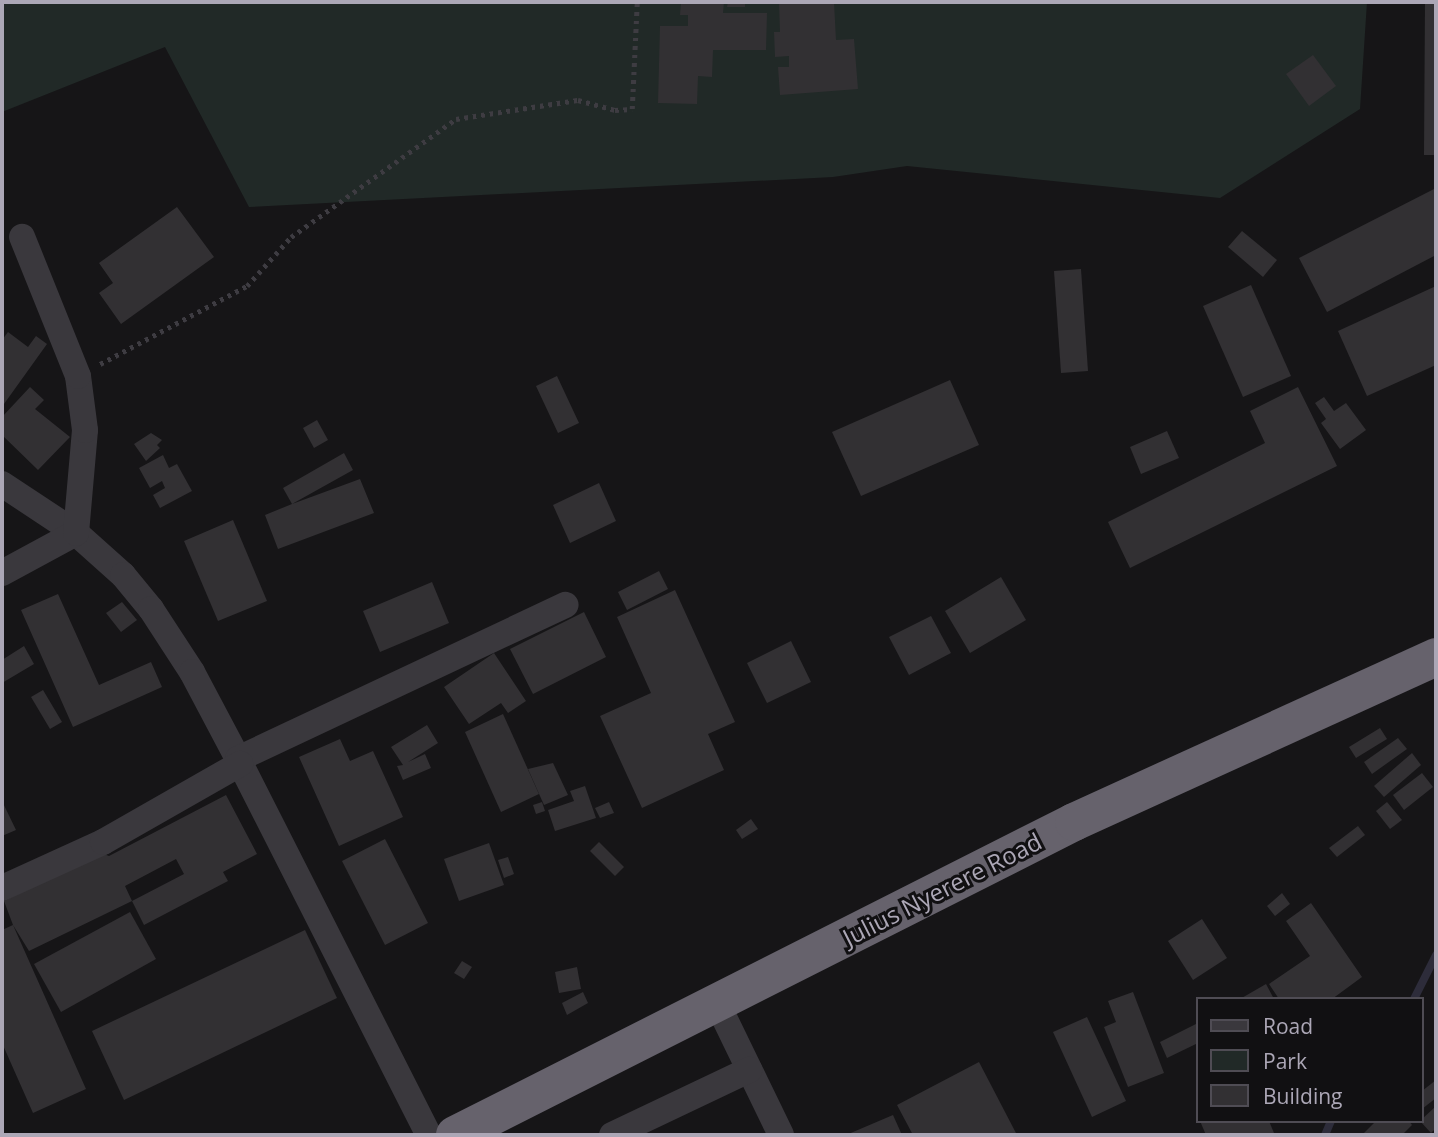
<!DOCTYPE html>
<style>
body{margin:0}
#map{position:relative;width:1438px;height:1137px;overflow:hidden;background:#161517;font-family:"Open Sans",sans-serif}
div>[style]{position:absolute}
.green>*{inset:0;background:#212927}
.stream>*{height:8px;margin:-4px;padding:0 4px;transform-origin:4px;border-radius:4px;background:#2d2c3a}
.building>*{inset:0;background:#323033}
.path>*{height:4.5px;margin-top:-2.25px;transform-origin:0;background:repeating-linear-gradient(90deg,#3e3c42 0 3.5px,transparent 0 8.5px)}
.street>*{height:26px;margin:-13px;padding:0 13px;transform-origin:13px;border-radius:13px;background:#3a383d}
.highway>*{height:38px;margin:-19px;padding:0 19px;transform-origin:19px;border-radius:19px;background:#66626c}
span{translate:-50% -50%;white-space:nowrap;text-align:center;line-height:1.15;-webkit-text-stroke:6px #111012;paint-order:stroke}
.street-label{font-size:24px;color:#aca7b6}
.frame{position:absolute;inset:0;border:4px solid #aca7b6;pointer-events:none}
.legend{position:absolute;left:1196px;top:997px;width:228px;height:126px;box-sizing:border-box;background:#111012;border:2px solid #4f4c54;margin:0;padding:9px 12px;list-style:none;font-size:21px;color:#aca7b6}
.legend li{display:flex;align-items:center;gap:14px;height:35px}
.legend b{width:35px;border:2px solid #4f4c54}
</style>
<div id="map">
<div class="green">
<div style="clip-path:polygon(2px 2px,1367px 2px,1360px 109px,1220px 198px,907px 166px,833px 177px,249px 207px,165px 47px,2px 112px)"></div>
</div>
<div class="stream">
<div style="left:1414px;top:999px;width:49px;rotate:-63.4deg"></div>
<div style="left:1325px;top:1135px;width:15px;rotate:-67deg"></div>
</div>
<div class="building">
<div style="clip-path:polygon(681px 2px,724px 2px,723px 13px,767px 13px,766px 50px,713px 50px,712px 77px,698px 76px,697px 104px,658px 103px,660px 26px,688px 26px,688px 15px,680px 15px)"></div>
<div style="clip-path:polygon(728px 2px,745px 2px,745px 7px,727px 7px)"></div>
<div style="clip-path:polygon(779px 2px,834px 2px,836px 40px,854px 39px,858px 89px,780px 95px,778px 67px,789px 67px,789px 56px,775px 57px,774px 32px,780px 32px)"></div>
<div style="clip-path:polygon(1425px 2px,1436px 2px,1436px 155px,1424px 155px)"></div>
<div style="clip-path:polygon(1313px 55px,1336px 86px,1309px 106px,1286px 74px)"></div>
<div style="clip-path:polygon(1436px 188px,1436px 255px,1327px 312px,1299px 258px)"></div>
<div style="clip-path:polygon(177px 207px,214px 257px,121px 324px,99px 293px,113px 283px,99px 263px)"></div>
<div style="clip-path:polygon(1242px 231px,1277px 260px,1263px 277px,1228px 247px)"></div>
<div style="clip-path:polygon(1081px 269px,1088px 371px,1061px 373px,1054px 271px)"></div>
<div style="clip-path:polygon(1251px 285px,1291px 376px,1243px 397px,1203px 306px)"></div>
<div style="clip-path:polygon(1436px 286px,1436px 365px,1367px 396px,1338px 331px)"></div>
<div style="clip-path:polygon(8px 332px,28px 347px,36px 336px,47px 344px,4px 404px,2px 340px)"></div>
<div style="clip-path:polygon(557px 376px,579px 423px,558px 433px,536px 386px)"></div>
<div style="clip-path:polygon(950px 380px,979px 445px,861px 496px,832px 432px)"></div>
<div style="clip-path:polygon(30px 387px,44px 400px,35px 409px,70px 437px,38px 470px,2px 435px,2px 417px)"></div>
<div style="clip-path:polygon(1298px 387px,1337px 466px,1130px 568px,1108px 522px,1265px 443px,1250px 411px)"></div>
<div style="clip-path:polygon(1324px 397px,1334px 411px,1346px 403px,1366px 430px,1340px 449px,1321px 423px,1326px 419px,1315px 403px)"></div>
<div style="clip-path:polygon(317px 420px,328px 440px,314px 448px,303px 428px)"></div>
<div style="clip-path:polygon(1167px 431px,1179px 458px,1141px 474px,1130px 447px)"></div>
<div style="clip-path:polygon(151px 433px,162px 440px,157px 445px,160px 448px,146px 461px,134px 444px)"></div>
<div style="clip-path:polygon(344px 453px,353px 470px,292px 504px,360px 479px,374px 513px,278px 549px,265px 515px,292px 504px,283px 488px)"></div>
<div style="clip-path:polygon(163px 455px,169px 468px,177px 464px,192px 491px,160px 508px,153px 495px,165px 488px,162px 481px,150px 488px,139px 468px)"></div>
<div style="clip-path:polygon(599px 483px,616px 521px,570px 543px,553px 505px)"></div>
<div style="clip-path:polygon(233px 520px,267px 601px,218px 621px,184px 541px)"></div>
<div style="clip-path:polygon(659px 571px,668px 589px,627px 610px,618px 592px)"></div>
<div style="clip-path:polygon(1001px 577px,1026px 620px,970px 653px,945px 611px)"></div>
<div style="clip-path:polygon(432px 582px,449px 623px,380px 652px,363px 611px)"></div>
<div style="clip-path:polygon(675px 590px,735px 722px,708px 734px,724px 770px,642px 808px,600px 716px,651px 693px,617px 617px)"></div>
<div style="clip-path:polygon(58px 594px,99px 685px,151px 662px,162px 687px,73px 727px,21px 610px)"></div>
<div style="clip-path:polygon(122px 602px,137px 620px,121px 632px,106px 613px)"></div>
<div style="clip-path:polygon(584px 612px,606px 657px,533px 694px,510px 649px)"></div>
<div style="clip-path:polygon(931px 616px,951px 653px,909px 675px,889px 637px)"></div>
<div style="clip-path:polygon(791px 641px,811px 682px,767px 703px,747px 663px)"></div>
<div style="clip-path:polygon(24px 646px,34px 664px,2px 683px,2px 660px)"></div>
<div style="clip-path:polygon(494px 653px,526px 701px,508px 713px,501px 703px,469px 724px,444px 687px)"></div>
<div style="clip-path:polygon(43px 690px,62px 722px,50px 729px,31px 697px)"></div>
<div style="clip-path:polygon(503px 714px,539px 794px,501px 812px,465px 732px)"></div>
<div style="clip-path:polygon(427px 725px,438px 743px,408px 762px,425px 754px,431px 768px,403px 780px,397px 766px,403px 765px,391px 747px)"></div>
<div style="clip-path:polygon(1380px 728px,1387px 739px,1356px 758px,1349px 747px)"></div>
<div style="clip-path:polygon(1398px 738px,1407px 749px,1372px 774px,1364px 762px)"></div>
<div style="clip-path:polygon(340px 739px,350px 761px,373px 751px,403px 817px,339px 846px,299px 757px)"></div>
<div style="clip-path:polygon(1412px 753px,1421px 765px,1384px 797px,1374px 786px)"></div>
<div style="clip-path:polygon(553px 763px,568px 795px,544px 805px,528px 769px)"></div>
<div style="clip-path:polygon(1422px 773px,1433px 787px,1404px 810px,1393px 795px)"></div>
<div style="clip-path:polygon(585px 786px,596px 818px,555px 831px,548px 810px,574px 801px,570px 791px)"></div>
<div style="clip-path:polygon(226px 795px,257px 854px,223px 872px,228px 881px,144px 925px,132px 901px,184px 874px,176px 859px,125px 886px,132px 901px,29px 951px,13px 925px,86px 1089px,33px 1113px,2px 1043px,2px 930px,13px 925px,4px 901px,101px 853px,109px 856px)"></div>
<div style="clip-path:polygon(2px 801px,16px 830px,2px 836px)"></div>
<div style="clip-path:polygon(542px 802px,545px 811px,536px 814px,533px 805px)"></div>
<div style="clip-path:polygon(609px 802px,614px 813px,600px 818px,595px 808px)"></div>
<div style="clip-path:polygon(1387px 802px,1402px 820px,1390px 829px,1376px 811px)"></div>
<div style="clip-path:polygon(751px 819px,758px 829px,742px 839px,736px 830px)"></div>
<div style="clip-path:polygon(1358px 826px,1365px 835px,1337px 857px,1329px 848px)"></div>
<div style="clip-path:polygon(385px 839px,428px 923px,385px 945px,342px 861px)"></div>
<div style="clip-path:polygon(599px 842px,624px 867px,615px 876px,590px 851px)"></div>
<div style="clip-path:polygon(489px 843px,504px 885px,459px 901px,444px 859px)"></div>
<div style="clip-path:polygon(508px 857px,514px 874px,504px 878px,498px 860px)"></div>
<div style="clip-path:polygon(1282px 893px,1290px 904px,1275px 916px,1267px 906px)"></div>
<div style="clip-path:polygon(1311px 903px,1362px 977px,1332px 999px,1279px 999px,1269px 984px,1310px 956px,1286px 921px)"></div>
<div style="clip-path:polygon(130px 912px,156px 959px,61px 1012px,34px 964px)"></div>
<div style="clip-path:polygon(1202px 919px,1227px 958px,1193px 980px,1168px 941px)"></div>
<div style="clip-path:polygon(305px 930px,337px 998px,124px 1100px,92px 1031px)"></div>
<div style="clip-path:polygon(462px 961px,472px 967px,464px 979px,454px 973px)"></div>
<div style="clip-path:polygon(577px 967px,581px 989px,559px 993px,555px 972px)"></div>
<div style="clip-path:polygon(1266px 984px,1274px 999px,1240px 999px)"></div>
<div style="clip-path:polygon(583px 992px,588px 1003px,567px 1015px,562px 1003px)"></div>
<div style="clip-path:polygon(1133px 992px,1164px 1073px,1128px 1087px,1104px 1027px,1116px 1022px,1108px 1001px)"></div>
<div style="clip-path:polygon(1087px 1017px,1126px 1101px,1092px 1117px,1053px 1032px)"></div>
<div style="clip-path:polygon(1198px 1023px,1198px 1043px,1167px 1058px,1160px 1042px)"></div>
<div style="clip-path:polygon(979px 1062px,1017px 1135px,913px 1135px,897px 1105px)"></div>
<div style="clip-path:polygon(1436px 1080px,1436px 1098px,1422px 1109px,1422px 1091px)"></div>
<div style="clip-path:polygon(1436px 1106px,1436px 1128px,1431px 1133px,1420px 1121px)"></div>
<div style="clip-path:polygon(893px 1115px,902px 1135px,846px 1135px)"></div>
<div style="clip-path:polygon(1200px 1121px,1269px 1121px,1274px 1133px,1206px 1135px)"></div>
<div style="clip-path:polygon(1376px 1121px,1409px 1121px,1412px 1125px,1402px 1135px,1362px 1135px)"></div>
</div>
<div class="path">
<div style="left:100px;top:364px;width:166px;rotate:-28deg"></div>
<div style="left:247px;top:286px;width:66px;rotate:-48.1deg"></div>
<div style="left:291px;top:237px;width:203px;rotate:-35.6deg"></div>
<div style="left:456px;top:119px;width:123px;rotate:-8.9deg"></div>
<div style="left:578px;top:100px;width:38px;rotate:15deg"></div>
<div style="left:615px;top:110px;width:17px;rotate:-3deg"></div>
<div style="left:632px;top:109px;width:107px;rotate:-87.3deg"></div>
</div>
<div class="street">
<div style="left:2px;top:484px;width:89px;rotate:33.5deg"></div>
<div style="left:76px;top:533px;width:63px;rotate:41.8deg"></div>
<div style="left:123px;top:575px;width:44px;rotate:50.5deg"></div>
<div style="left:151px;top:609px;width:75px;rotate:56.9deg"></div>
<div style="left:192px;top:672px;width:98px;rotate:62.1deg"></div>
<div style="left:238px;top:759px;width:422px;rotate:63.1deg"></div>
<div style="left:2px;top:573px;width:84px;rotate:-28.4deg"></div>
<div style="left:76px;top:533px;width:103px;rotate:-85deg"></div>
<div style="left:85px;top:430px;width:54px;rotate:-97.4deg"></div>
<div style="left:78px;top:376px;width:150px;rotate:-111.9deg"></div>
<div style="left:238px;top:759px;width:362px;rotate:-25.2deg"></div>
<div style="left:2px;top:888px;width:111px;rotate:-24.5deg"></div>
<div style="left:103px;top:842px;width:158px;rotate:-29.7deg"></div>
<div style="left:718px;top:1005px;width:144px;rotate:64.1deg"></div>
<div style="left:612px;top:1135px;width:152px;rotate:-25.4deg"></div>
</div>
<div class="highway">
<div style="left:455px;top:1135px;width:694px;rotate:-26.82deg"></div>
<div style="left:1074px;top:822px;width:398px;rotate:-24.5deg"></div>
</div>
<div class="street-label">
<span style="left:942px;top:889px;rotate:-27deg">Julius Nyerere Road</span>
</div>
<div class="frame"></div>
<ul class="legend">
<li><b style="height:9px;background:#3a383d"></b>Road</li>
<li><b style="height:19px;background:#212927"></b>Park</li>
<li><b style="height:19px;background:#323033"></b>Building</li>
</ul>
</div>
